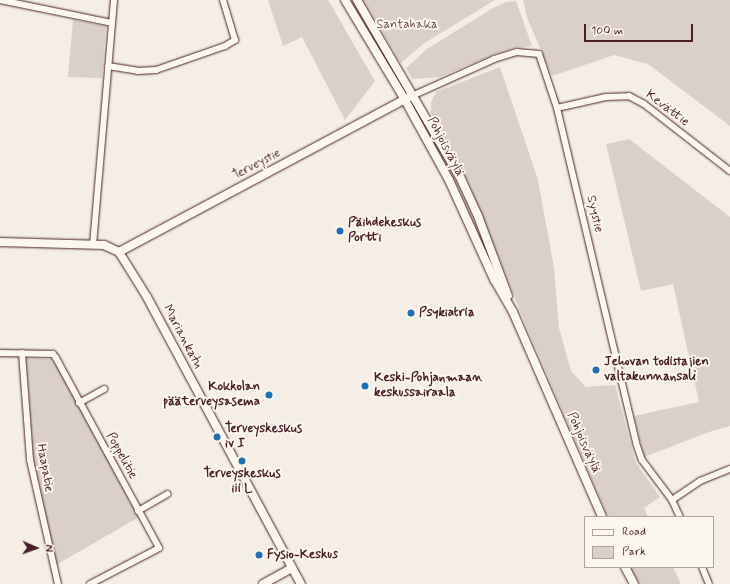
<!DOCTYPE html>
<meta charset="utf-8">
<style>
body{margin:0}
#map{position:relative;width:730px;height:584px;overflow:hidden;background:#f4eee4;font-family:Mynerve,sans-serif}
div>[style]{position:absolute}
.green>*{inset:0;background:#dbd0c9}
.roads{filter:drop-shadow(0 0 1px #4a1f2b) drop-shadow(0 0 1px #4a1f2b)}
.street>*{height:6px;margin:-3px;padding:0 3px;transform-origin:3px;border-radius:3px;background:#fbf7ec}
.secondary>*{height:8px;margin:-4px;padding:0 4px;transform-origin:4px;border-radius:4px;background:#fbf7ec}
.dots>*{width:11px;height:11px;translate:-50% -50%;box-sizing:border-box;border:2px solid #fbf7ec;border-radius:50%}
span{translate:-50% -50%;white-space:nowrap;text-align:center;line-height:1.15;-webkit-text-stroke:4px #fbf7ec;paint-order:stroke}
.park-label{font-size:13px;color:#6e4b52}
.street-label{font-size:13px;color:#4a1f2b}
.poi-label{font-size:13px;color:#4a1f2b;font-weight:700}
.left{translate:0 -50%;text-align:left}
.right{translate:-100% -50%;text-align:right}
.legend{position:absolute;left:584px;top:516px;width:130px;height:52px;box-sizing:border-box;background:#fbf7ec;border:1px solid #b4a19f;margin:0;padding:5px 7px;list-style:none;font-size:12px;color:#4a1f2b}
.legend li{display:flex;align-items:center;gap:8px;height:20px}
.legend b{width:20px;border:1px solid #b4a19f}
.north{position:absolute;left:16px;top:528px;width:40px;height:40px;-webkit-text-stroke:3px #fbf7ec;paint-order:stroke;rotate:92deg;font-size:11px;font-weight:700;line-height:16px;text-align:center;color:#4a1f2b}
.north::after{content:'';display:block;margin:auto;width:14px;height:18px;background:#4a1f2b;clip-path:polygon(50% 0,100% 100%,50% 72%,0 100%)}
.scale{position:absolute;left:584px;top:24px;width:109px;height:18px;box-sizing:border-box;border:2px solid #4a1f2b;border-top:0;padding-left:5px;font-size:12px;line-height:14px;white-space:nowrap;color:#4a1f2b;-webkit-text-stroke:3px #fbf7ec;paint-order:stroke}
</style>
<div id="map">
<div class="green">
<div style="clip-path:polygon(268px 0,328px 0,375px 81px,345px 120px,302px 37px,283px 46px)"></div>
<div style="clip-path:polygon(363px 0,495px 0,423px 44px,401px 63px)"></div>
<div style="clip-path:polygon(523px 0,730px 0,730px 126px,648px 64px,614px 55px,552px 76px,528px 20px)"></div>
<div style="clip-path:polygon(516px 1px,532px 46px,515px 48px,492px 55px,440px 77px,412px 79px,406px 68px,427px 49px,493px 8px,506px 2px)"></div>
<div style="clip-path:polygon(73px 20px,106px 26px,102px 78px,68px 77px)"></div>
<div style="clip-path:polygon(500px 67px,538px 180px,554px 268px,559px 328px,571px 371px,586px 387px,615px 385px,636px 463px,660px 497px,644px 508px,648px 517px,608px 517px,524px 321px,469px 183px,431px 114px,431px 102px,436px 92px)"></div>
<div style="clip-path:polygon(629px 139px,730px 217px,730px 426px,709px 432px,644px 457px,634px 416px,699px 402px,673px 284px,641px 291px,606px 144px)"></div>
<div style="clip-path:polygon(26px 358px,51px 359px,57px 366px,139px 517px,56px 565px,33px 456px)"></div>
<div style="clip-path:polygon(630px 567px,673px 567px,681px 584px,639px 584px)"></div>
</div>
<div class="roads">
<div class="street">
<div style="left:0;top:0;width:114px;rotate:11.6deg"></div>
<div style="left:108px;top:66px;width:30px;rotate:9deg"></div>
<div style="left:138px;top:71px;width:18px;rotate:-3deg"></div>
<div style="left:156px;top:70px;width:73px;rotate:-19.2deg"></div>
<div style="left:225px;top:46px;width:12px;rotate:-31deg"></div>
<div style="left:235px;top:40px;width:42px;rotate:-106.7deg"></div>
<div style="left:414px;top:95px;width:88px;rotate:-24.2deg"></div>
<div style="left:494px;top:59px;width:24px;rotate:-17deg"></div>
<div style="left:517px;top:52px;width:22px;rotate:5deg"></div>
<div style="left:539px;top:54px;width:57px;rotate:71.6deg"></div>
<div style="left:557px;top:108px;width:344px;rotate:76.7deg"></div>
<div style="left:636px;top:443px;width:18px;rotate:71deg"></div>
<div style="left:642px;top:460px;width:50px;rotate:53.1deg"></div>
<div style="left:672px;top:500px;width:19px;rotate:65deg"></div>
<div style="left:557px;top:108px;width:50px;rotate:-12.7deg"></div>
<div style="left:606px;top:97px;width:23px;rotate:-2deg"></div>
<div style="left:629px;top:96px;width:17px;rotate:28deg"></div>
<div style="left:644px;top:104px;width:109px;rotate:37.9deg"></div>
<div style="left:93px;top:245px;width:246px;rotate:-85.1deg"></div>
<div style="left:0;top:353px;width:53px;rotate:1.1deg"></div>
<div style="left:53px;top:354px;width:5px;rotate:53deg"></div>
<div style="left:56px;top:358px;width:216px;rotate:61.5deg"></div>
<div style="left:159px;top:548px;width:78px;rotate:152.4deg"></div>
<div style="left:22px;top:353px;width:107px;rotate:85.7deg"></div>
<div style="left:30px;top:460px;width:127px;rotate:77.3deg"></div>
<div style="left:79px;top:403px;width:29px;rotate:-29deg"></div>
<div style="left:672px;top:500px;width:34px;rotate:-34deg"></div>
<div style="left:700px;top:481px;width:32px;rotate:-22deg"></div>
<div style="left:138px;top:511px;width:34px;rotate:-30deg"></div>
<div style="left:702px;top:567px;width:18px;rotate:68deg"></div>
</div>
<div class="secondary">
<div style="left:345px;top:0;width:117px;rotate:59deg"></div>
<div style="left:405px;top:100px;width:91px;rotate:61.2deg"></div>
<div style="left:449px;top:180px;width:109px;rotate:65.6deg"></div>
<div style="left:494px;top:279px;width:38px;rotate:60deg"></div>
<div style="left:513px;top:312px;width:223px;rotate:66.5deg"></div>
<div style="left:357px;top:0;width:207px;rotate:59.8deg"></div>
<div style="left:461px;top:179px;width:41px;rotate:65.3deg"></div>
<div style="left:478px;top:216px;width:85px;rotate:69.4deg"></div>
<div style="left:0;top:242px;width:104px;rotate:1.7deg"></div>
<div style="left:104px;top:245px;width:17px;rotate:25deg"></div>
<div style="left:119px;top:252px;width:53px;rotate:58.1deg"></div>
<div style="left:147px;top:297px;width:326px;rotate:61.8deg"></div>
<div style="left:119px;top:252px;width:327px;rotate:-28.1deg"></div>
<div style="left:625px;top:567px;width:19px;rotate:62deg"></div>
<div style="left:263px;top:584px;width:33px;rotate:-29deg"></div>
</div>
</div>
<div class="dots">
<div style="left:340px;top:231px;background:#1f6fb2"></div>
<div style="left:411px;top:313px;background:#1f6fb2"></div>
<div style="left:596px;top:370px;background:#1f6fb2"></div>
<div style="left:365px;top:386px;background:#1f6fb2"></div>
<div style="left:269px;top:395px;background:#1f6fb2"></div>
<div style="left:217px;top:437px;background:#1f6fb2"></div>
<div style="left:242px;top:461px;background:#1f6fb2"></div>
<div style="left:259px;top:555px;background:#1f6fb2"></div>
</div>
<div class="park-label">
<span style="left:407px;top:25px">Santahaka</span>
</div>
<div class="street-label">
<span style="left:667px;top:109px;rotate:37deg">Kevättie</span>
<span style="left:445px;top:147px;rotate:62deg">Pohjoisväylä</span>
<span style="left:257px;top:165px;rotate:-28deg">Terveystie</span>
<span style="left:594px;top:214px;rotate:77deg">Syystie</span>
<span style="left:182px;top:337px;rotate:62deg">Mariankatu</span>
<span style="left:583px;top:443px;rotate:66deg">Pohjoisväylä</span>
<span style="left:121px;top:456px;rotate:61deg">Poppelitie</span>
<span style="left:44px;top:468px;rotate:80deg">Haapatie</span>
</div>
<div class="poi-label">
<span class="left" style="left:348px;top:231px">Päihdekeskus<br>Portti</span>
<span class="left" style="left:419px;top:313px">Psykiatria</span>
<span class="left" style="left:604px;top:370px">Jehovan todistajien<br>valtakunnansali</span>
<span class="left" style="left:374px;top:386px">Keski-Pohjanmaan<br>keskussairaala</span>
<span class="right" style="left:260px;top:395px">Kokkolan<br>pääterveysasema</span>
<span class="left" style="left:225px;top:437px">Terveyskeskus<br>iv I</span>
<span style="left:242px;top:482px">Terveyskeskus<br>iii L</span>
<span class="left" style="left:267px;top:555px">Fysio-Keskus</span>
</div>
<ul class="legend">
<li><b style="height:5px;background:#fbf7ec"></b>Road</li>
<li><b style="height:11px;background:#dbd0c9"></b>Park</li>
</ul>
<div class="north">N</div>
<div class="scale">100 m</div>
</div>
